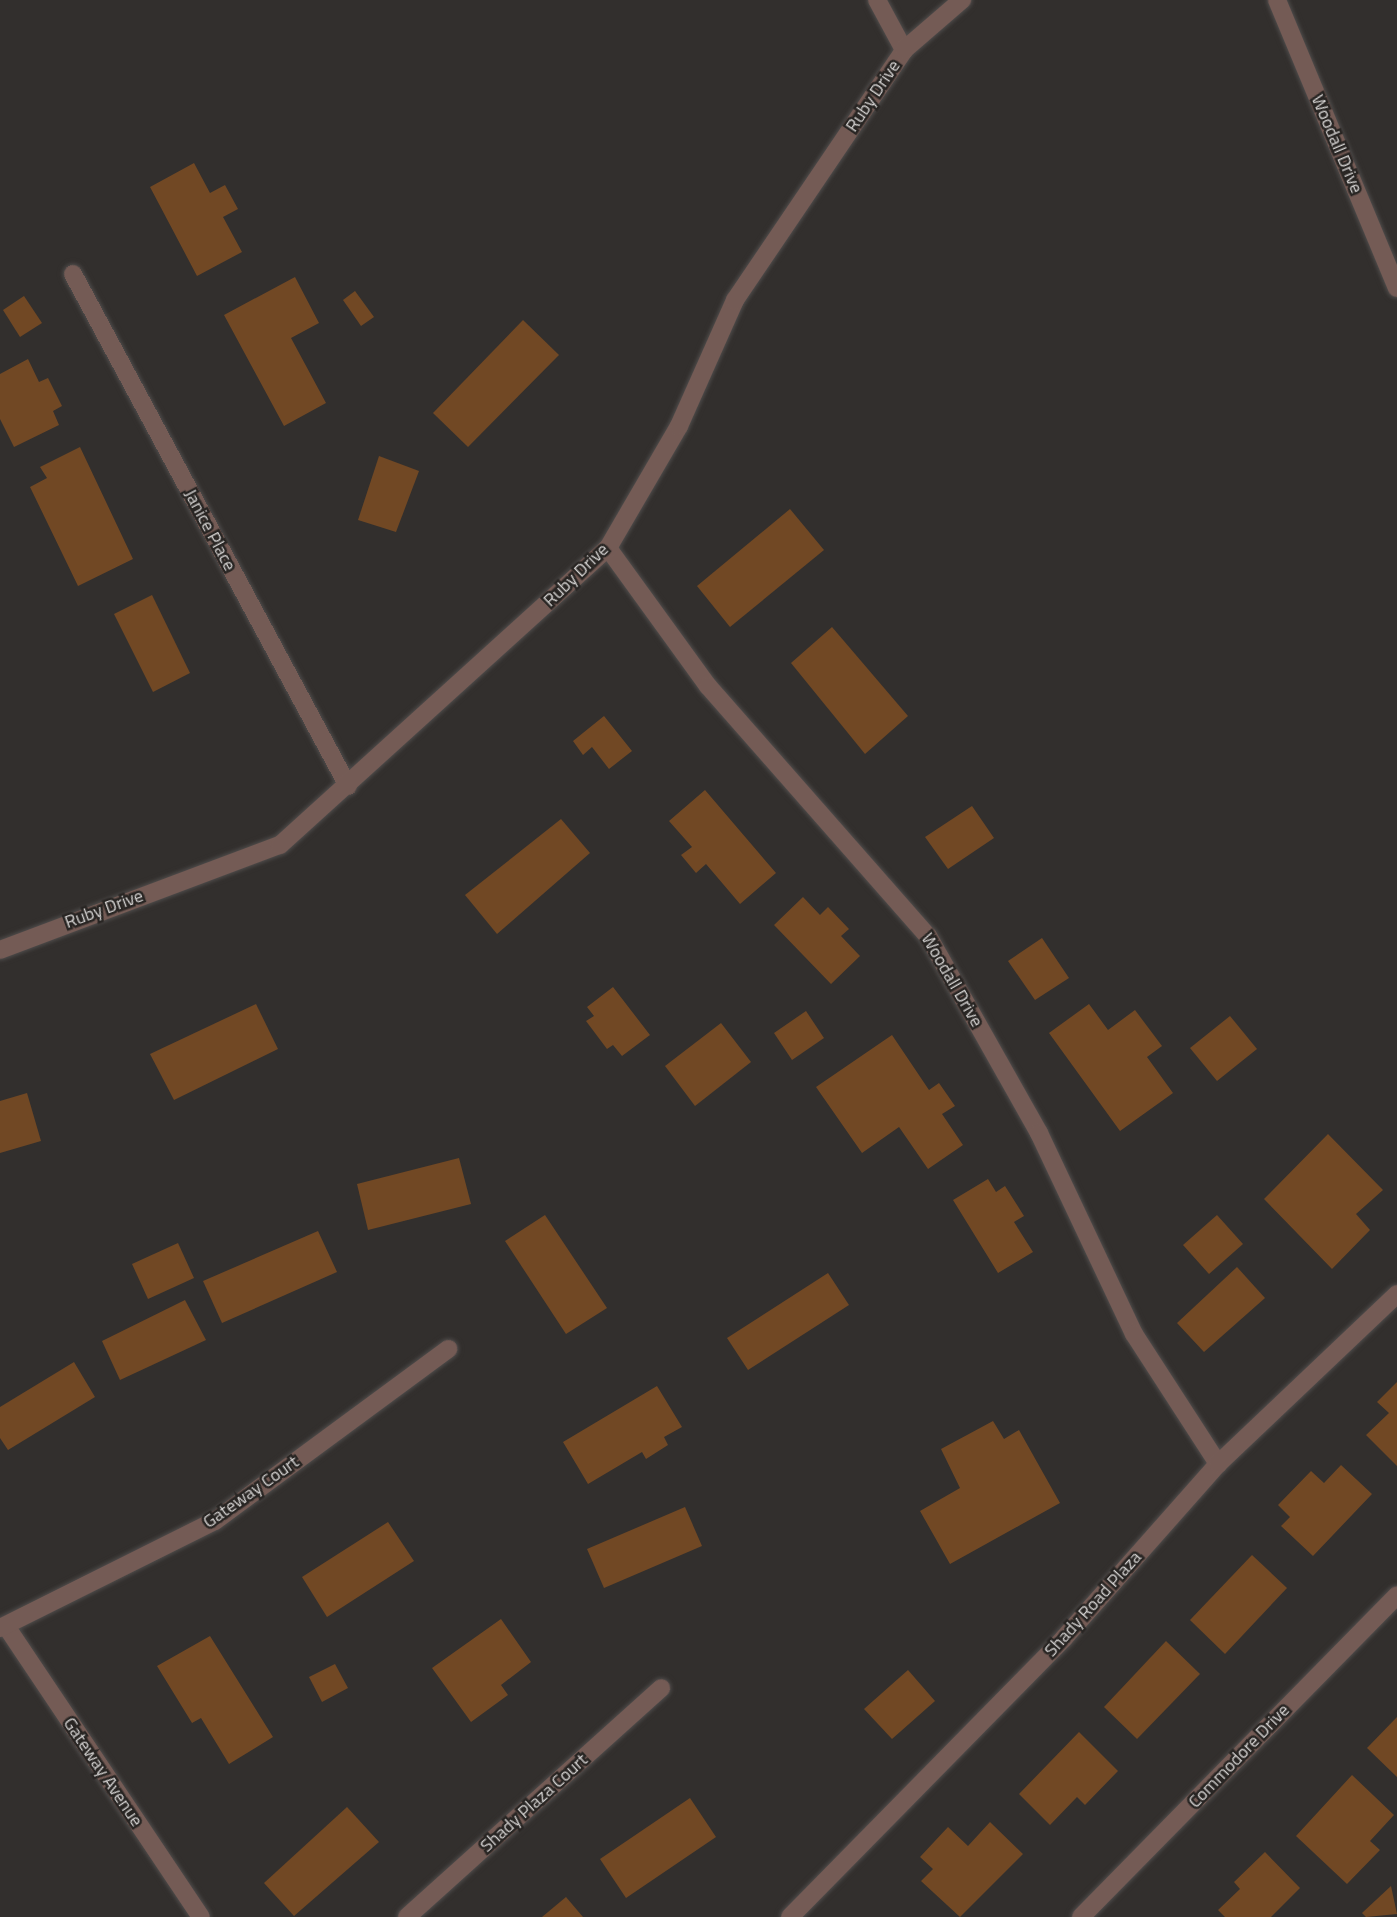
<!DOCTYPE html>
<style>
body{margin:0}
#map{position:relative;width:1397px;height:1917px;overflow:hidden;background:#322f2d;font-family:"Titillium Web",sans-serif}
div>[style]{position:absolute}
.building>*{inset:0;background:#714824}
.roads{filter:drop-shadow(0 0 2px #4f4c4b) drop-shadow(0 0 2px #4f4c4b)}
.street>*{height:18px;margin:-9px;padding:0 9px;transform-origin:9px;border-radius:9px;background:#745b55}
span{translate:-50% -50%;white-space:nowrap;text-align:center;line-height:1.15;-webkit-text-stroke:5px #282523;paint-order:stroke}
.street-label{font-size:18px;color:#d4d2d1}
</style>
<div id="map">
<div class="building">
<div style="clip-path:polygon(194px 163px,210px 193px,225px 185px,238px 209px,223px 217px,242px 252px,197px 276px,150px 187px)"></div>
<div style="clip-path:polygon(295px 277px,319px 323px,291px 338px,326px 403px,284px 426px,224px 315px)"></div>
<div style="clip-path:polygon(355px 291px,374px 317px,361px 326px,343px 300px)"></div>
<div style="clip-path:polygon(24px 296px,42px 323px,20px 337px,3px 310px)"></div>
<div style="clip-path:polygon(523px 320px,559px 355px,468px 447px,433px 413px)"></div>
<div style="clip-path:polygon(28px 359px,39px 382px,48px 378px,62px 406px,53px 411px,59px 425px,14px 447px,0 419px,0 374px)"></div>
<div style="clip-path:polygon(80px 447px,133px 559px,78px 586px,30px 487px,47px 478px,40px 467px)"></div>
<div style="clip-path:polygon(379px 456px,419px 471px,396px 532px,358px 520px)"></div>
<div style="clip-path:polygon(790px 509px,824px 550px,730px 627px,697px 586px)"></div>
<div style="clip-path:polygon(152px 595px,190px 673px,153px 692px,114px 614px)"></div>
<div style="clip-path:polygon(832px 627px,908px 716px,865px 754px,791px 663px)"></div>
<div style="clip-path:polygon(604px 716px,632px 751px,609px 769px,592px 747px,583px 755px,573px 741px)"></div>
<div style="clip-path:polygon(705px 790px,776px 873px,740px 904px,706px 864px,696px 873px,681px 855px,692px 847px,669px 821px)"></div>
<div style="clip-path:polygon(972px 806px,994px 838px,948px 869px,925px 837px)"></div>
<div style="clip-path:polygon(561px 819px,590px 853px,497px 934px,465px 895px)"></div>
<div style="clip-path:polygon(803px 897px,820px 915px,828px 907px,849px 929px,841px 936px,860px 956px,831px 984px,774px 925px)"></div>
<div style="clip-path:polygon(1042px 938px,1069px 978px,1035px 1000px,1008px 961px)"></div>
<div style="clip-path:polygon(613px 987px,650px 1035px,622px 1056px,613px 1045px,607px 1049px,586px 1021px,594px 1016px,587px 1007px)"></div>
<div style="clip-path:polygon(256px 1004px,278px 1049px,174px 1100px,150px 1054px)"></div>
<div style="clip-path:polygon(1089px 1004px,1108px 1030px,1135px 1010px,1162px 1046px,1147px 1057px,1173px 1093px,1120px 1131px,1049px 1033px)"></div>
<div style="clip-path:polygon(806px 1011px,824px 1038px,792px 1060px,774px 1033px)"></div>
<div style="clip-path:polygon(1230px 1016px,1257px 1049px,1217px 1081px,1190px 1048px)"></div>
<div style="clip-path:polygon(721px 1023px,751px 1062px,695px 1106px,665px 1066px)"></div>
<div style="clip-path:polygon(892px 1035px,929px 1090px,939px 1083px,955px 1106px,942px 1114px,963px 1145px,928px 1169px,899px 1127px,862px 1153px,816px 1087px)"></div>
<div style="clip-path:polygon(27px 1093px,41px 1141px,0 1153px,0 1101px)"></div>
<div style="clip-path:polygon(1328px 1134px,1383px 1190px,1356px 1214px,1370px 1230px,1332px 1269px,1264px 1199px)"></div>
<div style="clip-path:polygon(459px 1158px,471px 1204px,368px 1230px,357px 1184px)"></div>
<div style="clip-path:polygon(988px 1179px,996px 1192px,1005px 1186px,1024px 1216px,1014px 1222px,1033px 1252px,998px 1273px,953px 1200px)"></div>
<div style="clip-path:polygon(545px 1215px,607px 1308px,566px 1334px,505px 1241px)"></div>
<div style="clip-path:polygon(1217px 1215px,1243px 1244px,1209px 1274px,1183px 1245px)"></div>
<div style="clip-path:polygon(318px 1231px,337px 1272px,222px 1323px,203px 1281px)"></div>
<div style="clip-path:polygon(178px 1243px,194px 1278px,148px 1299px,132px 1264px)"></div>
<div style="clip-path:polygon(1237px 1267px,1265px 1298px,1204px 1352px,1177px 1323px)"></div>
<div style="clip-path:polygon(828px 1273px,849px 1305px,748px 1370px,727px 1338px)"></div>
<div style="clip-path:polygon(185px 1300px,206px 1340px,120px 1380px,102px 1341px)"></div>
<div style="clip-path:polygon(74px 1362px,95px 1397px,8px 1450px,0 1438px,0 1407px)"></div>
<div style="clip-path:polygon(1397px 1382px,1397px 1466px,1366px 1435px,1389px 1413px,1377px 1402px)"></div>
<div style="clip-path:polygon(657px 1386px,682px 1427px,664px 1437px,668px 1445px,646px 1459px,642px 1452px,588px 1484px,563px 1442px)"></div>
<div style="clip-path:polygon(993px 1421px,1004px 1439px,1019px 1430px,1060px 1503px,950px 1564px,920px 1511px,960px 1488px,941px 1449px)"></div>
<div style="clip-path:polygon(1341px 1465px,1372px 1494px,1313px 1556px,1281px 1526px,1290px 1517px,1278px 1505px,1311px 1471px,1324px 1483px)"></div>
<div style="clip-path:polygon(685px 1507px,702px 1546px,604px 1588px,587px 1549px)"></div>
<div style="clip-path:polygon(388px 1522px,414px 1561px,327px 1617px,302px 1577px)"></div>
<div style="clip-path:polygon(1252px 1555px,1287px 1588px,1225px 1654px,1190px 1620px)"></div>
<div style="clip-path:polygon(501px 1619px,531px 1662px,501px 1685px,508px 1695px,471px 1722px,432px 1668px)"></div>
<div style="clip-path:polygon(210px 1636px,273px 1737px,229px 1764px,201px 1718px,192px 1723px,157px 1666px)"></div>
<div style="clip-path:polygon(1166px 1641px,1200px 1674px,1137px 1739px,1104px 1707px)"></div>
<div style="clip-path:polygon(335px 1664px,348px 1688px,322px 1702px,309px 1677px)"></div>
<div style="clip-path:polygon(908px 1670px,935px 1701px,892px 1739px,864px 1709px)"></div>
<div style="clip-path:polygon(1397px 1717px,1397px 1777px,1367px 1748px)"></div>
<div style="clip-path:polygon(1079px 1732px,1118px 1771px,1085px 1805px,1077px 1797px,1050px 1825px,1019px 1794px)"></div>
<div style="clip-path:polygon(1352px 1775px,1394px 1815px,1370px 1841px,1380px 1850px,1347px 1884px,1296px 1836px)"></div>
<div style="clip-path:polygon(690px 1798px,716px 1837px,626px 1898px,600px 1859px)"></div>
<div style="clip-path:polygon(347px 1807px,379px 1842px,294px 1916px,264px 1883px)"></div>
<div style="clip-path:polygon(990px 1822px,1023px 1854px,960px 1917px,921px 1881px,933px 1869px,920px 1857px,948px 1827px,968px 1846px)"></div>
<div style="clip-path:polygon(1265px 1852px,1300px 1888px,1271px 1917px,1225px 1917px,1218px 1910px,1240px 1889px,1234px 1882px)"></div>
<div style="clip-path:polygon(1391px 1886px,1397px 1914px,1366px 1917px,1362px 1913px)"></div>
<div style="clip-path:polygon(566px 1897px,583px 1917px,542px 1917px)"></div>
</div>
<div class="roads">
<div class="street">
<div style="left:877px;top:0;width:57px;rotate:61.6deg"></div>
<div style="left:1277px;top:0;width:312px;rotate:67.4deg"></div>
<div style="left:73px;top:274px;width:581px;rotate:61.76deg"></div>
<div style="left:608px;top:548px;width:170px;rotate:54.1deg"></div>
<div style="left:708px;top:686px;width:333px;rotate:48.7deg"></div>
<div style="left:928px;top:936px;width:226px;rotate:60.6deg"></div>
<div style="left:1039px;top:1133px;width:222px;rotate:64.7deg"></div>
<div style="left:1134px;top:1334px;width:155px;rotate:57.1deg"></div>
<div style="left:0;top:950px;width:299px;rotate:-20.6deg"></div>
<div style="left:280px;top:845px;width:442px;rotate:-42.2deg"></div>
<div style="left:608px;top:548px;width:141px;rotate:-59.8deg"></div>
<div style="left:679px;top:426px;width:138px;rotate:-66deg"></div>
<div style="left:735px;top:300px;width:302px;rotate:-55.9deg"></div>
<div style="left:904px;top:50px;width:77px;rotate:-40.8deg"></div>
<div style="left:6px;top:1626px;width:350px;rotate:56.2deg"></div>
<div style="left:0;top:1628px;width:240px;rotate:-26.5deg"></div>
<div style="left:215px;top:1521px;width:290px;rotate:-36.4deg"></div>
<div style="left:407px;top:1917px;width:342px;rotate:-42deg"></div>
<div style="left:790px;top:1917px;width:391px;rotate:-45.5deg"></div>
<div style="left:1064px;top:1638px;width:232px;rotate:-48.5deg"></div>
<div style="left:1218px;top:1464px;width:247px;rotate:-43.5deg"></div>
<div style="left:1081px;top:1917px;width:451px;rotate:-45.5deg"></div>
</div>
</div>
<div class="street-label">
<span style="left:873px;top:96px;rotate:-56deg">Ruby Drive</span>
<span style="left:1337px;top:144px;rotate:67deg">Woodall Drive</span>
<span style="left:210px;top:530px;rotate:62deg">Janice Place</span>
<span style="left:576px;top:575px;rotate:-44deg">Ruby Drive</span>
<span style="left:104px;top:909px;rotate:-20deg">Ruby Drive</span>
<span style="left:952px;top:980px;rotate:60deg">Woodall Drive</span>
<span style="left:251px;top:1492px;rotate:-35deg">Gateway Court</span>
<span style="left:1093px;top:1604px;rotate:-48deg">Shady Road Plaza</span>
<span style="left:1239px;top:1756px;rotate:-46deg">Commodore Drive</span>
<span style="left:103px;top:1772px;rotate:56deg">Gateway Avenue</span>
<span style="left:534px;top:1803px;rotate:-42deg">Shady Plaza Court</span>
</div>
</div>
